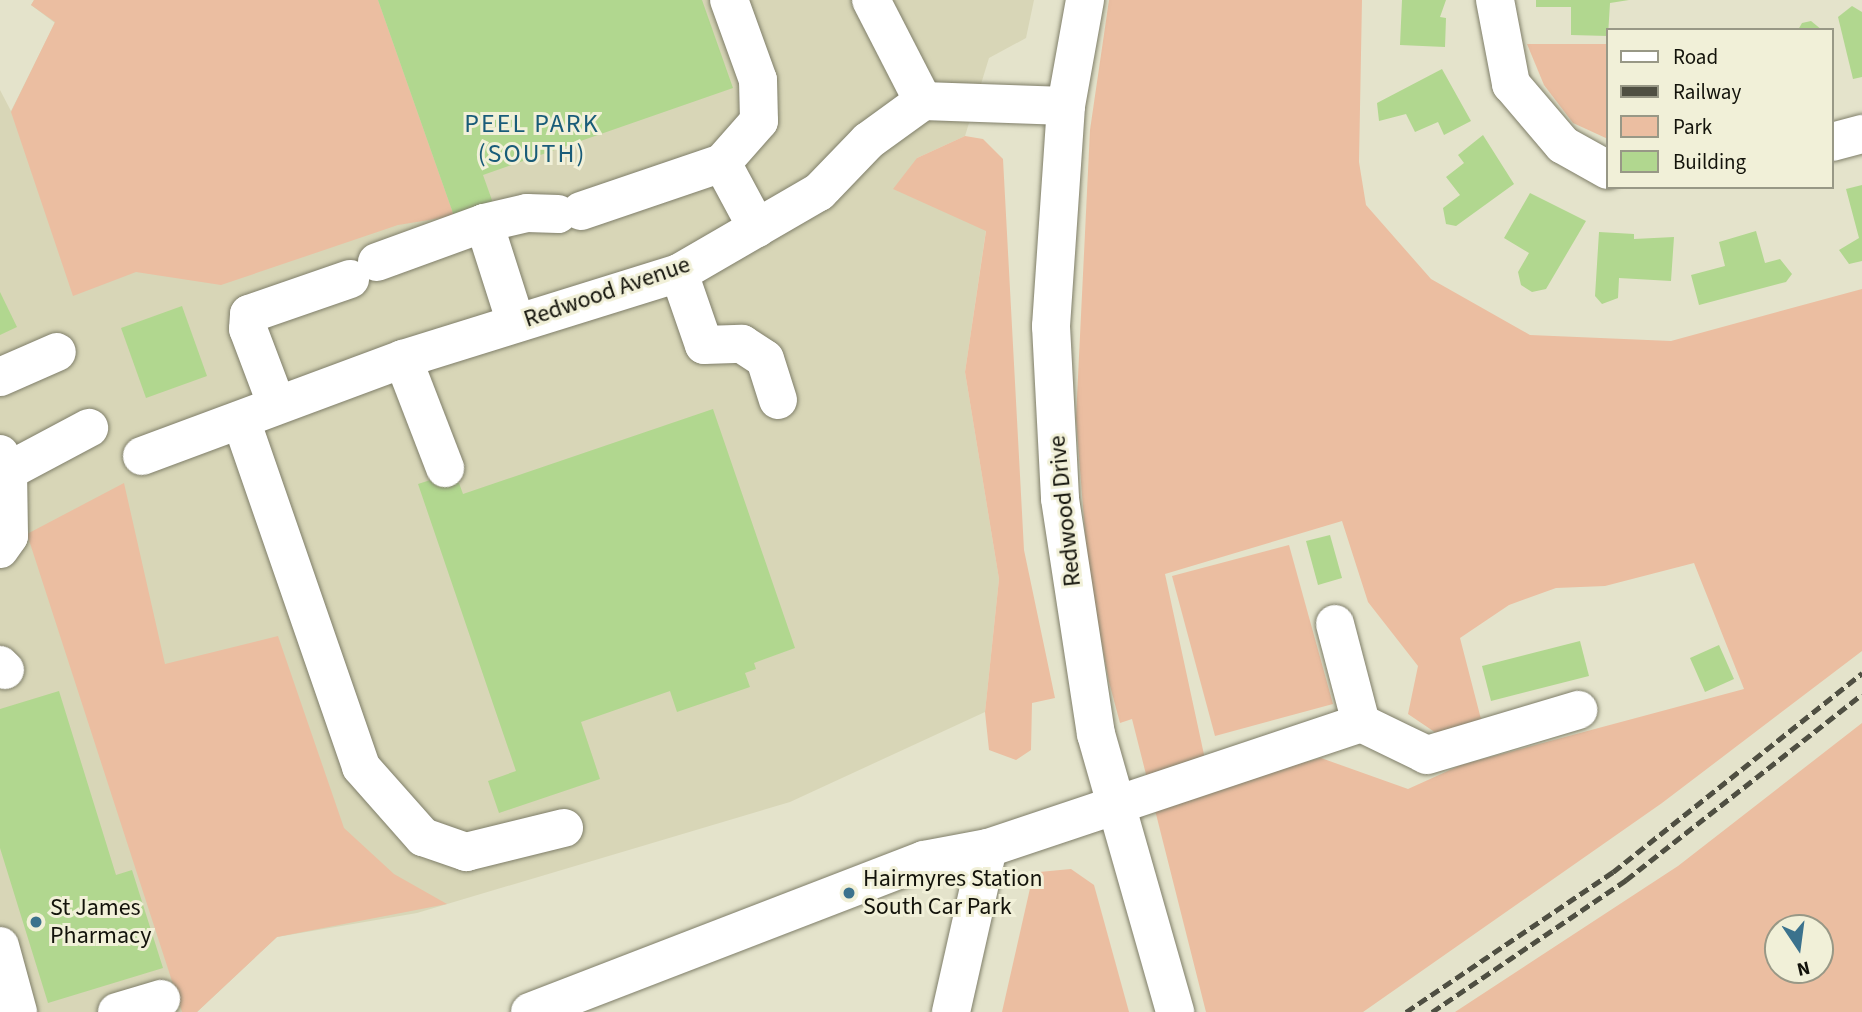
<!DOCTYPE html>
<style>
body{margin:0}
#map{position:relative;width:1862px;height:1012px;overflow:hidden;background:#e4e3cb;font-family:"Source Sans 3",sans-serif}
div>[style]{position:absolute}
.built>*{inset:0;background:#d8d6b7}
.green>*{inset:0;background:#ebbea1}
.building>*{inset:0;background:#b1d78f}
.roads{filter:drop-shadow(0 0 2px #7f7e69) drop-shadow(0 0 2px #7f7e69)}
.minor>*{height:38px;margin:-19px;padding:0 19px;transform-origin:19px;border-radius:19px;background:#fff}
.rail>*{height:5px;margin-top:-2.5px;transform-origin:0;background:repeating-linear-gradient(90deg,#4f4f42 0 10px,transparent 0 15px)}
.dots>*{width:19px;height:19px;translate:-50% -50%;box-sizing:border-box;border:4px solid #f1f0d8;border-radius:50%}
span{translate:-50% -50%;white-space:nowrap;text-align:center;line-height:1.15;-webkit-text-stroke:6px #f1f0d8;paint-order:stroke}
.street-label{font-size:24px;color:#13130b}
.poi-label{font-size:24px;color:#13130b}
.left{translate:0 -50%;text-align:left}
.neighbourhood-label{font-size:26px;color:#195c79;letter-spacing:2px}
.legend{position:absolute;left:1606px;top:28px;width:228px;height:161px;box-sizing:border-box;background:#f1f0d8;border:2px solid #989886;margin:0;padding:9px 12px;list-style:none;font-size:21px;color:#13130b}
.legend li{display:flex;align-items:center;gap:14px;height:35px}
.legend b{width:35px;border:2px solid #989886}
.north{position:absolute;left:1764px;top:914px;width:70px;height:70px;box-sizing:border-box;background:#f1f0d8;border:2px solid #989886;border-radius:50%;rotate:167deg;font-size:19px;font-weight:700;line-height:28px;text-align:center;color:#13130b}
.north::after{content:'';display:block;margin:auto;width:24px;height:32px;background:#3b728d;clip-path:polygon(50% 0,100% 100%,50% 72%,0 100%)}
</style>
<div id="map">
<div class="built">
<div style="clip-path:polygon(34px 0,1034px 0,1026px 38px,989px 58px,965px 136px,917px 158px,986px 230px,965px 372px,999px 579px,985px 712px,790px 802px,417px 913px,277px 937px,197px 1012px,0 1012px,0 90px,11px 111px,55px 23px,31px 5px)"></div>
</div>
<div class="green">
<div style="clip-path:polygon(34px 0,378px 0,454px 216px,398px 225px,221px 285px,136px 272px,73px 296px,11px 112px,55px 22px,31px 5px)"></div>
<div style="clip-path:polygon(evenodd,1109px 0,1362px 0,1359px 162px,1366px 205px,1431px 279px,1530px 335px,1671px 341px,1862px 289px,1862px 651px,1662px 803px,1363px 1012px,1206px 1012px,1132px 719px,1120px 723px,1109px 682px,1088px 571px,1076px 418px,1090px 130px,1109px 0,1342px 521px,1368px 602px,1418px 666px,1408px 714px,1439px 735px,1482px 723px,1460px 638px,1509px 605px,1556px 588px,1605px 586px,1694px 563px,1744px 689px,1461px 765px,1408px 789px,1321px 758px,1211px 787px,1165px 574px,1342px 521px)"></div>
<div style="clip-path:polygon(1527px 44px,1608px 44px,1608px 139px,1573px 123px,1544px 85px)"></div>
<div style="clip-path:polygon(965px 136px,983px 139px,1003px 159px,1024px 550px,1055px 698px,1032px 703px,1031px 750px,1016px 760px,989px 750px,985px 712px,999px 579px,965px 372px,986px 231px,893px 189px,917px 158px)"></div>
<div style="clip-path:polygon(124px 483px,165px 664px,278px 636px,344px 828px,394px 874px,447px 904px,277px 937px,197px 1012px,182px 1012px,27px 534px)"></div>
<div style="clip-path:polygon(1289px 545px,1333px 704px,1215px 736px,1172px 576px)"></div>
<div style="clip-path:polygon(evenodd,1862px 723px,1862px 1012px,1455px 1012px,1678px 866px,1862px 723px,1778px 928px,1820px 928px,1820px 970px,1778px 970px,1778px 928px)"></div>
<div style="clip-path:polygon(1071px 869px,1094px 885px,1129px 1012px,1002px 1012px,1031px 884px,1039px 872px)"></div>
</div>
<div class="building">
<div style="clip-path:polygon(378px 0,702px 0,733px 88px,483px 175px,493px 203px,454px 216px)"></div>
<div style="clip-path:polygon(1402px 0,1446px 0,1440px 17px,1446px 18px,1445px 47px,1400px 45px)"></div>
<div style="clip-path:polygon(1536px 0,1629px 0,1610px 3px,1608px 36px,1571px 35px,1571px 7px,1536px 7px)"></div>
<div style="clip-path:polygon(1852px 6px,1862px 12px,1862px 77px,1853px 79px,1838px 17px)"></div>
<div style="clip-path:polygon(1811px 21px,1822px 30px,1798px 30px,1802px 23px)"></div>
<div style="clip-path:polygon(1442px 69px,1471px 121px,1444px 135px,1438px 122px,1415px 132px,1406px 114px,1379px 121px,1377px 103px)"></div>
<div style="clip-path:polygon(1483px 135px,1514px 184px,1456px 226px,1446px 224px,1443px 208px,1460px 195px,1446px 177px,1464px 163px,1458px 155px)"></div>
<div style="clip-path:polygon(1862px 185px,1862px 261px,1849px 264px,1839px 250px,1859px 238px,1846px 189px)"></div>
<div style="clip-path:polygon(1530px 193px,1586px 221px,1546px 289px,1532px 292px,1521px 285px,1518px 272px,1529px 253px,1504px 238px)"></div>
<div style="clip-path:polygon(1756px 231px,1765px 263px,1780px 259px,1792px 274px,1786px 282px,1699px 305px,1691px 275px,1725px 266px,1719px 242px)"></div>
<div style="clip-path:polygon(1599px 232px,1634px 234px,1634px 239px,1674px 237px,1671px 281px,1619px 278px,1618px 298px,1602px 304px,1595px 296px)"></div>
<div style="clip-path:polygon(0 292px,17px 327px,0 335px)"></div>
<div style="clip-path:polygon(182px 306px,207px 376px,146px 398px,121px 328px)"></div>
<div style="clip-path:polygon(713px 409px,795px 648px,754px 663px,756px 669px,745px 673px,750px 687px,677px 712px,670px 691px,581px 722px,600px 779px,499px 813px,488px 781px,516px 771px,418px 484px,455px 472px,463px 494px)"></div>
<div style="clip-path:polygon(1330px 535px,1342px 578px,1318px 585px,1306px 541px)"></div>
<div style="clip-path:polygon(1580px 641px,1589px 676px,1491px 701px,1482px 666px)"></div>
<div style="clip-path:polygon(1719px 645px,1734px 679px,1705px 692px,1690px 658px)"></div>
<div style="clip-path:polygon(59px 691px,116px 875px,132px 870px,163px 968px,48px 1003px,0 848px,0 709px)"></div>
</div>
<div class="roads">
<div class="minor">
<div style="left:871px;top:0;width:114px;rotate:62.8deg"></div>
<div style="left:1085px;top:0;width:108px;rotate:100.2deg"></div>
<div style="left:1066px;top:106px;width:221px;rotate:93.9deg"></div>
<div style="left:1051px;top:326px;width:173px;rotate:87deg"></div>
<div style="left:1060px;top:499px;width:238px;rotate:81.3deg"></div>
<div style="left:1096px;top:734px;width:289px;rotate:74.1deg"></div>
<div style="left:1495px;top:0;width:86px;rotate:79.2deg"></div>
<div style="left:1511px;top:84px;width:80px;rotate:49.6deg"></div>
<div style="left:1563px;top:145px;width:51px;rotate:29.1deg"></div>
<div style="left:1832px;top:142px;width:31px;rotate:-15deg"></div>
<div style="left:722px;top:163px;width:74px;rotate:61.7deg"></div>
<div style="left:581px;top:211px;width:149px;rotate:-18.8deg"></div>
<div style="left:722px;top:163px;width:56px;rotate:-48.6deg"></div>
<div style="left:759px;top:121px;width:41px;rotate:-91.4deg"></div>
<div style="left:758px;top:80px;width:85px;rotate:-109.9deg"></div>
<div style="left:484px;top:223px;width:105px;rotate:72.3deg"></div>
<div style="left:377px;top:262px;width:114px;rotate:-20deg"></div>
<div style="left:484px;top:223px;width:44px;rotate:-13.1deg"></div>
<div style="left:527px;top:213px;width:31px;rotate:2deg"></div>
<div style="left:679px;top:273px;width:76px;rotate:70.9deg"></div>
<div style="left:704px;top:345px;width:38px;rotate:-2deg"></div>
<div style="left:742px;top:344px;width:27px;rotate:33deg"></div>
<div style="left:765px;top:359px;width:43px;rotate:72.4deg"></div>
<div style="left:403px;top:359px;width:117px;rotate:68.9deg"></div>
<div style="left:0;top:377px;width:62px;rotate:-23.7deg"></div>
<div style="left:276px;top:403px;width:79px;rotate:-110.7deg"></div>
<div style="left:248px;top:329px;width:15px;rotate:-86deg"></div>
<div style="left:249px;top:314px;width:107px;rotate:-19.1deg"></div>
<div style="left:241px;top:420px;width:367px;rotate:70.9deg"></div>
<div style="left:361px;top:767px;width:94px;rotate:48.5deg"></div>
<div style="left:423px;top:837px;width:46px;rotate:19.2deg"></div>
<div style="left:466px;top:852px;width:101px;rotate:-13.8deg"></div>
<div style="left:0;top:454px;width:19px;rotate:65deg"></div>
<div style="left:8px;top:471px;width:65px;rotate:89.1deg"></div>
<div style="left:9px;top:536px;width:16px;rotate:125deg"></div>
<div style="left:142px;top:456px;width:278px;rotate:-20.4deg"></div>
<div style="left:403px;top:359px;width:289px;rotate:-17.3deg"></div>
<div style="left:679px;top:273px;width:162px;rotate:-30.1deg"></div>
<div style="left:819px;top:192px;width:71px;rotate:-46.1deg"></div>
<div style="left:868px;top:141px;width:68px;rotate:-36deg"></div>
<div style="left:923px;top:101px;width:143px;rotate:2deg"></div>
<div style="left:8px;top:471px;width:92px;rotate:-28deg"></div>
<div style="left:1335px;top:624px;width:102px;rotate:75.3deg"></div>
<div style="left:0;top:665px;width:7px;rotate:45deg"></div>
<div style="left:0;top:946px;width:68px;rotate:74.7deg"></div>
<div style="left:117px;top:1012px;width:46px;rotate:-16.5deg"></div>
<div style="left:530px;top:1012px;width:422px;rotate:-21.1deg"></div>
<div style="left:924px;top:860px;width:65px;rotate:-10.6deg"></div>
<div style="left:988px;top:848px;width:393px;rotate:-18.5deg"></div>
<div style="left:1361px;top:723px;width:73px;rotate:25.9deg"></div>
<div style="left:1427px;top:755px;width:158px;rotate:-16.6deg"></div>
<div style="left:951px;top:1012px;width:168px;rotate:-77.3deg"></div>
</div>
</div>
<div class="rail">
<div style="left:1406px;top:1012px;width:250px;rotate:-34.1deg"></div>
<div style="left:1613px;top:872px;width:319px;rotate:-38.6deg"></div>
<div style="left:1432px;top:1012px;width:235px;rotate:-34.2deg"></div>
<div style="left:1626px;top:880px;width:300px;rotate:-38.2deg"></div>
</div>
<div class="dots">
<div style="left:849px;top:893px;background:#3b728d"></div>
<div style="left:36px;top:922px;background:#3b728d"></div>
</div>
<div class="street-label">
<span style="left:607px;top:292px;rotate:-19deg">Redwood Avenue</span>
<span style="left:1065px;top:511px;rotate:-96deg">Redwood Drive</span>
</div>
<div class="poi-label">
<span class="left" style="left:863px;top:893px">Hairmyres Station<br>South Car Park</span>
<span class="left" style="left:50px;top:922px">St James<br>Pharmacy</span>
</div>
<div class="neighbourhood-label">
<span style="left:532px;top:139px">PEEL PARK<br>(SOUTH)</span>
</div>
<ul class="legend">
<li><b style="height:9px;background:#fff"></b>Road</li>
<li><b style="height:9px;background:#4f4f42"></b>Railway</li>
<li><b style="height:19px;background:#ebbea1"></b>Park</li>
<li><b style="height:19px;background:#b1d78f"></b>Building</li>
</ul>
<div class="north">N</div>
</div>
